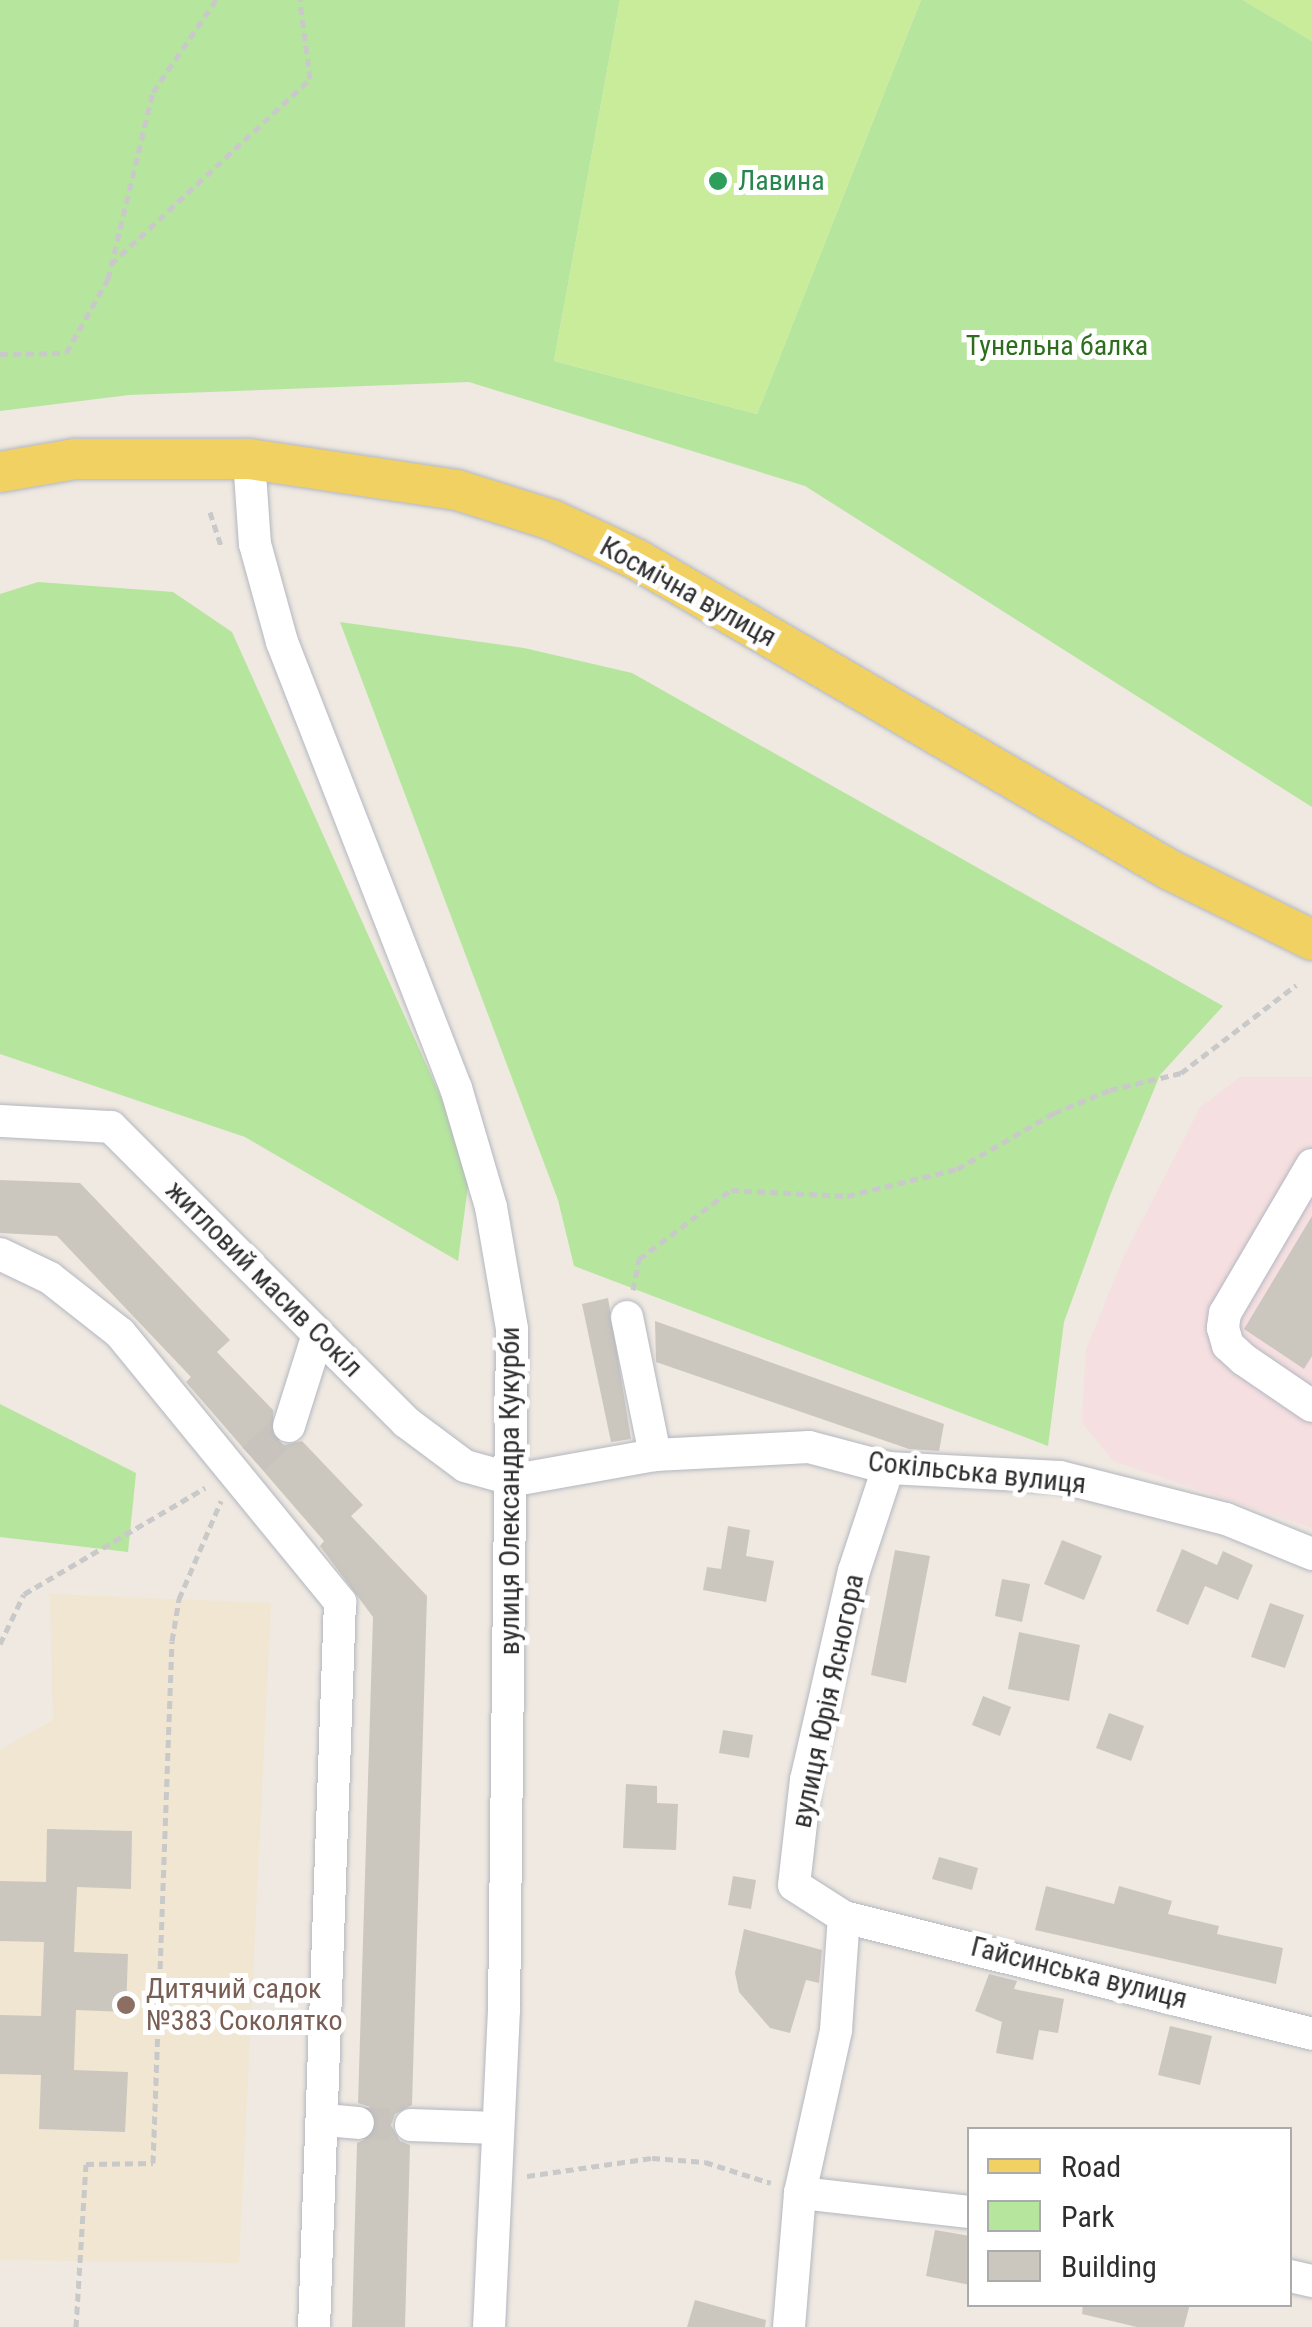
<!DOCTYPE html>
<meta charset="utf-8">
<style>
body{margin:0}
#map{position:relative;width:1312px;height:2327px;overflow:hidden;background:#efe9e1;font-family:"Roboto Condensed",sans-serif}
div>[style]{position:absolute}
.education>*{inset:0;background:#f0e6d1}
.medical>*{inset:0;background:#f5dfe0}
.green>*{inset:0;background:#b6e59e}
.pitch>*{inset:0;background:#c9ec9a}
.building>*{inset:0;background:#cbc7bf}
.minor-tunnel>*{height:32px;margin-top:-16px;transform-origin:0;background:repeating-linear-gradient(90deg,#c8c4bd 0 32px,transparent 0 48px)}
.path>*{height:5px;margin-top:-2.5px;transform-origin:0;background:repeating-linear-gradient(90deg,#c9c9c9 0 8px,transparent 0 13px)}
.roads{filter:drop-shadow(0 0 2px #b4b7c1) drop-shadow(0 0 2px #b4b7c1)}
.minor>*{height:32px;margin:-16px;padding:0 16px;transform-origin:16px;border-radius:16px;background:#fff}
.major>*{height:40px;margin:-20px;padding:0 20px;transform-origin:20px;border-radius:20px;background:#f2d163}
.dots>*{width:28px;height:28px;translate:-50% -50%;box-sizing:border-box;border:5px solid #fff;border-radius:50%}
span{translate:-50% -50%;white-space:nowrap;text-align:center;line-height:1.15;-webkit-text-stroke:10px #fff;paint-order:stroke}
.leisure-label{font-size:28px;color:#27864d}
.left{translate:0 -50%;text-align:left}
.park-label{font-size:28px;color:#2c6e1b}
.street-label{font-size:28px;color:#2e2e2e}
.education-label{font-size:28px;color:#785e54}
.legend{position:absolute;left:967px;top:2127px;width:325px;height:180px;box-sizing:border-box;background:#fff;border:2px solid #ababab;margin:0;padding:12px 18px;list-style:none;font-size:30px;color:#2e2e2e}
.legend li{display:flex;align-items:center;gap:20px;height:50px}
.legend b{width:50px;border:2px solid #ababab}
</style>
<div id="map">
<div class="education">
<div style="clip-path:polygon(50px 1594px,271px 1603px,239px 2263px,0 2260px,0 1750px,53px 1720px)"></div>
</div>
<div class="medical">
<div style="clip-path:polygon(1240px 1077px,1312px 1077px,1312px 1528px,1113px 1461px,1082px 1422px,1086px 1350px,1124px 1256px,1200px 1108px)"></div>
</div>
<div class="green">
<div style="clip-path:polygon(0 0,620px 0,554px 361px,757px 414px,921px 0,1243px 0,1312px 41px,1312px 807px,805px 486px,469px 382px,129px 395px,0 411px)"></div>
<div style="clip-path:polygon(38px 582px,173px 592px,232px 632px,471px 1164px,458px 1261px,245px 1137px,0 1054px,0 594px)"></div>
<div style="clip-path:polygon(340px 622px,524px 648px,632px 673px,1223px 1006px,1160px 1075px,1111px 1193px,1064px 1322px,1048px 1446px,574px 1266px,558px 1200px)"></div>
<div style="clip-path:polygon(0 1404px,136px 1473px,128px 1552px,0 1537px)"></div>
</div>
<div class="pitch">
<div style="clip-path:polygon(620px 0,921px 0,757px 414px,554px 361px)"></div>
<div style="clip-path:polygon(1243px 0,1312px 0,1312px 41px)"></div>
</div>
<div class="building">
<div style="clip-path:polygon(0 1180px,80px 1183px,230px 1340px,217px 1352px,273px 1410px,274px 1439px,284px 1445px,302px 1441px,363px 1505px,351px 1516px,427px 1596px,412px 2105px,395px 2114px,391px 2125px,400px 2141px,410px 2145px,405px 2327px,352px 2327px,357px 2143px,374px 2135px,378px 2124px,370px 2107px,358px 2103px,373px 1617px,320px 1546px,324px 1541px,186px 1382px,191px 1377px,57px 1236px,0 1233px)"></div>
<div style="clip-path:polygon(1312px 1216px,1312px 1356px,1304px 1369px,1244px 1329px)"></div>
<div style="clip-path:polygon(608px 1298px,631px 1439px,611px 1442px,582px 1304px)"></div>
<div style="clip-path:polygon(655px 1321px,944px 1424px,939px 1451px,909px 1449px,656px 1362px)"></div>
<div style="clip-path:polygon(728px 1526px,750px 1530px,746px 1556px,774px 1561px,766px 1602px,703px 1590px,707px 1567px,721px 1569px)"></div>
<div style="clip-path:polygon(1062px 1540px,1102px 1556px,1084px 1600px,1044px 1584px)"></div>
<div style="clip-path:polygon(1182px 1549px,1217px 1565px,1223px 1551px,1253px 1565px,1238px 1600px,1205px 1586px,1188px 1625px,1156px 1611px)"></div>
<div style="clip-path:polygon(895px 1550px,930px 1556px,906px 1683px,871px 1675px)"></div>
<div style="clip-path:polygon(1002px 1579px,1030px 1584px,1022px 1622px,995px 1616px)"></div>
<div style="clip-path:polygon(1270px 1603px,1304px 1615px,1285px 1668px,1251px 1657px)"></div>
<div style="clip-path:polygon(1019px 1632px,1080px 1645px,1069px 1701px,1008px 1689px)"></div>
<div style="clip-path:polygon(983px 1696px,1011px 1707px,1000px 1736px,972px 1725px)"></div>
<div style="clip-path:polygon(1109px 1713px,1144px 1726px,1131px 1761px,1096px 1748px)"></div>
<div style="clip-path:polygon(723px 1730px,753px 1735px,749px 1758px,719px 1753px)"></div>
<div style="clip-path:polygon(626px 1784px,657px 1786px,657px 1803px,678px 1804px,676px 1850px,623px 1848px)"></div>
<div style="clip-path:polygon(47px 1829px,132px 1831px,131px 1889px,77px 1887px,74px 1952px,128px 1954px,126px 2012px,76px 2010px,74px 2070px,128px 2072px,125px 2132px,39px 2129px,41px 2075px,0 2074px,0 2015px,41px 2016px,44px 1942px,0 1941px,0 1881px,46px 1882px)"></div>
<div style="clip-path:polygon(939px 1857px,978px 1868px,972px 1890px,932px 1879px)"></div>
<div style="clip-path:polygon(733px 1876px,756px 1880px,751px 1909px,728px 1905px)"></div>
<div style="clip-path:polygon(1046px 1886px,1114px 1904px,1119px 1886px,1172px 1901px,1168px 1914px,1219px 1926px,1217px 1934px,1283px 1948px,1276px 1984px,1035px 1930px)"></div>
<div style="clip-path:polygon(744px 1929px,822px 1950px,819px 1983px,806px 1980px,790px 2033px,770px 2028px,739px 1992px,735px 1973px)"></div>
<div style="clip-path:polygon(989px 1974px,1017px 1981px,1014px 1989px,1064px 1999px,1058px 2033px,1039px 2030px,1033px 2060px,996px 2053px,1002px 2022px,975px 2011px)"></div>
<div style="clip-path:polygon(1170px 2026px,1212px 2036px,1200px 2085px,1158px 2075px)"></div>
<div style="clip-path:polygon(935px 2230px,970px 2236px,970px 2285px,926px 2276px)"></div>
<div style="clip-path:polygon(695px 2300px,766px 2320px,765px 2327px,687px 2327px)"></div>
<div style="clip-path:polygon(1083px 2304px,1190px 2304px,1184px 2327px,1137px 2327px,1082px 2314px)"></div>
</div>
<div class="minor-tunnel">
<div style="left:253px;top:1459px;width:49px;rotate:-42.5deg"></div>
<div style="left:358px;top:2123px;width:53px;rotate:2.2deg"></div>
</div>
<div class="path">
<div style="left:111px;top:264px;width:272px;rotate:-42.9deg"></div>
<div style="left:310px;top:79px;width:80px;rotate:-97.2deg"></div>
<div style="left:0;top:354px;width:66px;rotate:-0.9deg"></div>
<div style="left:66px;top:353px;width:85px;rotate:-60.4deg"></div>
<div style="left:108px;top:279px;width:192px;rotate:-76.5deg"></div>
<div style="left:153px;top:92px;width:112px;rotate:-55.6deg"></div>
<div style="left:210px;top:512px;width:38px;rotate:72deg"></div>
<div style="left:633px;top:1290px;width:32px;rotate:-79deg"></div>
<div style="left:639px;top:1259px;width:115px;rotate:-36.9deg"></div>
<div style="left:731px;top:1190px;width:116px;rotate:3deg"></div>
<div style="left:847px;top:1196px;width:113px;rotate:-13.8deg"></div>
<div style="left:957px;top:1169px;width:112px;rotate:-30deg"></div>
<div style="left:1054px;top:1113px;width:61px;rotate:-22.3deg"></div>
<div style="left:1110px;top:1090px;width:73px;rotate:-13.5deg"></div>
<div style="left:1181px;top:1073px;width:145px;rotate:-37.4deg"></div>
<div style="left:0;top:1644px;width:55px;rotate:-64.4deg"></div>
<div style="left:24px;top:1594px;width:210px;rotate:-30.4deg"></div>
<div style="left:527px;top:2176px;width:126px;rotate:-8.2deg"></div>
<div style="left:652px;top:2158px;width:53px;rotate:4.3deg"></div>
<div style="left:705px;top:2162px;width:69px;rotate:17.7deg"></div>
<div style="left:76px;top:2327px;width:163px;rotate:-86.5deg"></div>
<div style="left:86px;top:2164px;width:67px;rotate:-0.9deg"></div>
<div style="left:153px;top:2163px;width:522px;rotate:-87.92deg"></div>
<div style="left:172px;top:1641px;width:43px;rotate:-80.5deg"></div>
<div style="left:179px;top:1599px;width:107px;rotate:-66.8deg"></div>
</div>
<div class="roads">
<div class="minor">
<div style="left:249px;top:459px;width:85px;rotate:86deg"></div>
<div style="left:255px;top:544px;width:102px;rotate:74.6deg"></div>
<div style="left:282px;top:642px;width:479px;rotate:68.7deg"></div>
<div style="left:456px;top:1088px;width:124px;rotate:73.6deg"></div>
<div style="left:491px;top:1207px;width:124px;rotate:80.2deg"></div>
<div style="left:512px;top:1329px;width:681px;rotate:90.67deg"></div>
<div style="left:504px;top:2010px;width:317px;rotate:92.7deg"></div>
<div style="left:0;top:1121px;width:111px;rotate:3.1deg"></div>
<div style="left:111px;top:1127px;width:417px;rotate:45deg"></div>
<div style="left:406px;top:1422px;width:74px;rotate:36.7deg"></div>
<div style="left:465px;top:1466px;width:52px;rotate:15.6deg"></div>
<div style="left:515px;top:1480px;width:142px;rotate:-10.1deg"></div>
<div style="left:655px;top:1455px;width:154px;rotate:-3deg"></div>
<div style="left:809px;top:1447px;width:82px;rotate:14.9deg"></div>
<div style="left:888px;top:1468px;width:172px;rotate:3deg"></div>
<div style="left:1060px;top:1477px;width:171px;rotate:14.2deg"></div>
<div style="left:1226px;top:1519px;width:93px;rotate:22.1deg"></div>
<div style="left:1312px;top:1165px;width:172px;rotate:120.4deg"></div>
<div style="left:1225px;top:1313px;width:15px;rotate:98deg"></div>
<div style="left:1223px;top:1328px;width:18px;rotate:74deg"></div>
<div style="left:1228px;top:1345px;width:21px;rotate:43deg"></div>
<div style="left:1243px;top:1359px;width:83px;rotate:34.3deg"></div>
<div style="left:0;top:1254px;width:55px;rotate:25.6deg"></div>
<div style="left:50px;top:1278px;width:89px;rotate:38.2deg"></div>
<div style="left:120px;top:1333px;width:348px;rotate:50.7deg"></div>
<div style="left:340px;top:1602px;width:725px;rotate:92.05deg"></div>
<div style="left:627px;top:1317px;width:141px;rotate:78.5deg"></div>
<div style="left:289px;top:1426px;width:96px;rotate:-72.5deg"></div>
<div style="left:844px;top:1917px;width:482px;rotate:14deg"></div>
<div style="left:325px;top:2120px;width:33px;rotate:5deg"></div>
<div style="left:411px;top:2125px;width:86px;rotate:2deg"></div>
<div style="left:800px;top:2193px;width:170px;rotate:6.4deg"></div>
<div style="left:1290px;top:2276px;width:23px;rotate:13deg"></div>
<div style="left:789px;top:2327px;width:134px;rotate:-85.3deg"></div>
<div style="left:800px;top:2193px;width:167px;rotate:-77.5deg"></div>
<div style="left:836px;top:2030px;width:113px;rotate:-86deg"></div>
<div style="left:844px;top:1917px;width:59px;rotate:-147.4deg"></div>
<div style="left:794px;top:1885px;width:106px;rotate:-83.5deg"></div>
<div style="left:806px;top:1780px;width:214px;rotate:-77.1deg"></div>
<div style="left:854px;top:1571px;width:108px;rotate:-71.7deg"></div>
</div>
<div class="major">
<div style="left:0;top:472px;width:76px;rotate:-9.8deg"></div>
<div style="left:75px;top:459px;width:174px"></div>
<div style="left:249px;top:459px;width:210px;rotate:8.5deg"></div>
<div style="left:457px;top:490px;width:100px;rotate:17.5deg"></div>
<div style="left:552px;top:520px;width:93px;rotate:24.9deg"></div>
<div style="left:636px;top:559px;width:618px;rotate:30.22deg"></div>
<div style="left:1170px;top:870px;width:158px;rotate:26.2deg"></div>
</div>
</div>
<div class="dots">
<div style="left:718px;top:181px;background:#2e9e5b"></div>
<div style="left:126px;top:2005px;background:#8d6e63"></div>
</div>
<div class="leisure-label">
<span class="left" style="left:738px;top:181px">Лавина</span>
</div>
<div class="park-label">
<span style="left:1057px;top:346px">Тунельна балка</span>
</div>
<div class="street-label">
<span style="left:688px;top:592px;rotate:29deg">Космічна вулиця</span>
<span style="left:264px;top:1279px;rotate:45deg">житловий масив Сокіл</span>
<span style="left:977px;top:1473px;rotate:6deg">Сокільська вулиця</span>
<span style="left:510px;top:1491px;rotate:-90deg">вулиця Олександра Кукурби</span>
<span style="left:828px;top:1701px;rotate:-78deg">вулиця Юрія Ясногора</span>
<span style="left:1079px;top:1973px;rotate:14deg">Гайсинська вулиця</span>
</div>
<div class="education-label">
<span class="left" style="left:146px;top:2005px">Дитячий садок<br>№383 Соколятко</span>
</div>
<ul class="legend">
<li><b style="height:12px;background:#f2d163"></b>Road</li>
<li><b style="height:28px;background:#b6e59e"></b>Park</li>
<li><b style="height:28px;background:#cbc7bf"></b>Building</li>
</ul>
</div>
